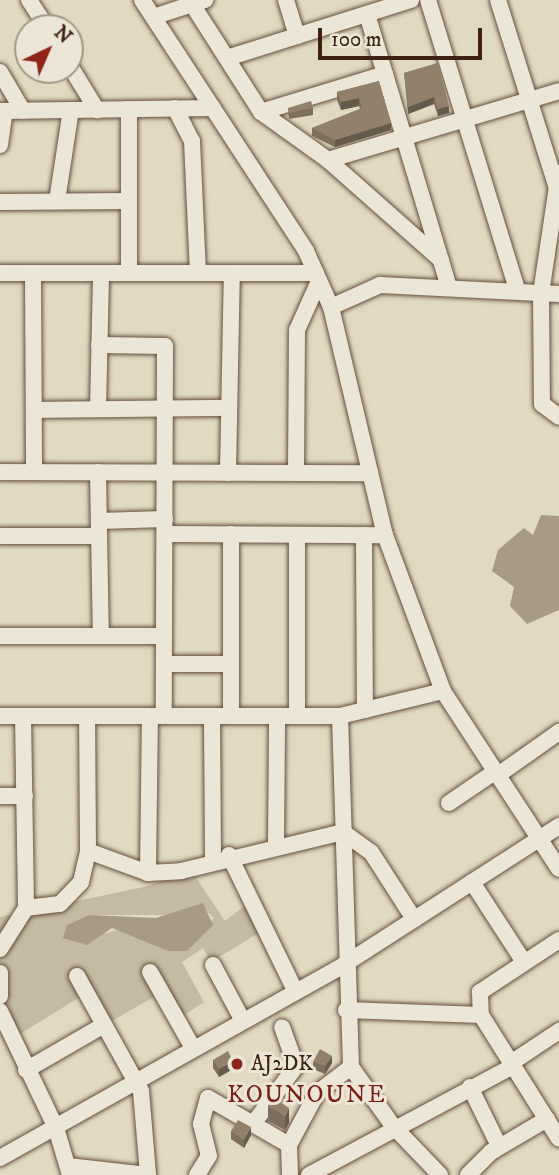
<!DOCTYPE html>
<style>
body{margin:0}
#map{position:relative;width:559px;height:1175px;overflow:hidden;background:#e1d9c0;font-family:"IM FELL DW Pica",serif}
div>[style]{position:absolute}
.green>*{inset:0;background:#c5baa2}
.water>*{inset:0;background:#a99a84}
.roads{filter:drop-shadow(0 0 2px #664e3b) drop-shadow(0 0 2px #664e3b)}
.minor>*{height:16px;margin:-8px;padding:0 8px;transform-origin:8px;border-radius:8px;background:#ece6d6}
.wall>*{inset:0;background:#7e6e5c}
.shaded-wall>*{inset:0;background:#665a4b}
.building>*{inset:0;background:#92806b}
.dots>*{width:19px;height:19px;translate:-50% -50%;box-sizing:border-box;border:4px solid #ece6d6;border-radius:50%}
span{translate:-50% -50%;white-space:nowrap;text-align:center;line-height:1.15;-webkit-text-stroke:6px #ece6d6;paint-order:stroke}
.poi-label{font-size:21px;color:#3d200f}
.left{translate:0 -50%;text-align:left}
.quarter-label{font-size:24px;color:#7a1f14;letter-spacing:2px}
.north{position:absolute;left:14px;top:14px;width:70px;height:70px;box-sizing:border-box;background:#ece6d6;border:2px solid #a69786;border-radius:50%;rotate:44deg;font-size:19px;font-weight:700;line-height:28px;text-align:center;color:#3d200f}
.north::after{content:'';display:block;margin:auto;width:24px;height:32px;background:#8f2418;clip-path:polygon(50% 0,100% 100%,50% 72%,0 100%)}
.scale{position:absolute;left:318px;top:28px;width:164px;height:32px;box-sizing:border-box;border:4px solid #3d200f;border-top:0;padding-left:9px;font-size:21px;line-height:24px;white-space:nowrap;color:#3d200f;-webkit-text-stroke:5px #ece6d6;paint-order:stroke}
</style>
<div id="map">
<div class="green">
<div style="clip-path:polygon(evenodd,191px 870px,225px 921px,247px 904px,260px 932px,211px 962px,203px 948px,182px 962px,204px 1002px,181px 1017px,166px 990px,101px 1027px,83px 995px,17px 1036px,0 998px,0 917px,144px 887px,191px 870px,199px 904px,214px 918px,187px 951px,168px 951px,121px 929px,95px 936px,67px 925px,89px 915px,177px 915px,199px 904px)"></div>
</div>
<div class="water">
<div style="clip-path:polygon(541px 515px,559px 516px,559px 610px,527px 624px,510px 606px,514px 587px,492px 571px,498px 550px,524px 528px,533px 535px)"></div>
<div style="clip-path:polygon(203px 903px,213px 925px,187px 951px,168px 951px,112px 928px,87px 945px,63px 938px,67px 925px,89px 915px,156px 918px)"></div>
</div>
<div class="roads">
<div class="minor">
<div style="left:29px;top:0;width:33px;rotate:57deg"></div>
<div style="left:142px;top:0;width:300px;rotate:56.8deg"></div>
<div style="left:306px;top:251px;width:61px;rotate:65.9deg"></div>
<div style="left:331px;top:307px;width:234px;rotate:76.7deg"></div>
<div style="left:385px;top:535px;width:166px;rotate:69.6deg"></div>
<div style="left:443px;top:691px;width:212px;rotate:56.9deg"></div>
<div style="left:286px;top:0;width:38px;rotate:73deg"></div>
<div style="left:428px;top:0;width:302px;rotate:72.9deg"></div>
<div style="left:498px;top:0;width:194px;rotate:72.6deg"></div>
<div style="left:192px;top:4px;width:128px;rotate:57.4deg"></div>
<div style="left:261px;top:112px;width:82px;rotate:35.6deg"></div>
<div style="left:328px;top:160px;width:151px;rotate:41.5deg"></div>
<div style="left:367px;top:14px;width:285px;rotate:73.3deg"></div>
<div style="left:153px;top:17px;width:55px;rotate:-18.1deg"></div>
<div style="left:227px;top:58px;width:193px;rotate:-17.5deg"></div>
<div style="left:70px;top:66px;width:52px;rotate:58.5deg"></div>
<div style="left:0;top:72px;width:45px;rotate:59.5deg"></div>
<div style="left:175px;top:108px;width:37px;rotate:63deg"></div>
<div style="left:192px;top:141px;width:132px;rotate:87.4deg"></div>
<div style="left:0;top:111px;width:213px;rotate:-0.8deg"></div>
<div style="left:261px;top:112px;width:130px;rotate:-17deg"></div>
<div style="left:0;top:145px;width:34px;rotate:-82deg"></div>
<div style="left:328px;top:160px;width:241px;rotate:-16.6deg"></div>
<div style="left:559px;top:173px;width:121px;rotate:98.5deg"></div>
<div style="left:541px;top:293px;width:111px;rotate:89.5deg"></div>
<div style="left:542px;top:404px;width:21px;rotate:37deg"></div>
<div style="left:57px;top:201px;width:92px;rotate:-81.3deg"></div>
<div style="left:0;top:202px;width:129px;rotate:-0.4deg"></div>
<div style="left:0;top:273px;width:316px"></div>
<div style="left:33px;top:273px;width:199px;rotate:89.7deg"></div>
<div style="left:129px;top:273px;width:164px;rotate:-90deg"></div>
<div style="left:331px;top:307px;width:54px;rotate:-24.2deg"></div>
<div style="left:380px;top:285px;width:179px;rotate:2.9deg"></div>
<div style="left:99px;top:345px;width:66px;rotate:0.9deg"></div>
<div style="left:165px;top:346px;width:370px;rotate:90.2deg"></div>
<div style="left:98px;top:409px;width:136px;rotate:-88.7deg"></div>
<div style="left:34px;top:410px;width:195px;rotate:-0.6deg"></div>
<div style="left:0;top:472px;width:370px;rotate:0.2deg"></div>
<div style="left:98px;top:472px;width:164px;rotate:89deg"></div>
<div style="left:228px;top:473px;width:200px;rotate:-88.9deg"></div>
<div style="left:296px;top:473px;width:143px;rotate:-89.6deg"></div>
<div style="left:297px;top:330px;width:54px;rotate:-65.8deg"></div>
<div style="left:99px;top:521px;width:66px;rotate:-1.7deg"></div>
<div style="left:165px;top:534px;width:220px;rotate:0.3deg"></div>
<div style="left:297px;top:535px;width:181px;rotate:90deg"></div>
<div style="left:364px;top:535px;width:175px;rotate:89.7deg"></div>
<div style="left:0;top:536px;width:99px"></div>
<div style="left:0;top:636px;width:164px"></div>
<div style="left:164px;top:664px;width:67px"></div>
<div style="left:231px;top:715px;width:181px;rotate:-90deg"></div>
<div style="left:0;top:716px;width:340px"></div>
<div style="left:340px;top:716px;width:106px;rotate:-13.6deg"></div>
<div style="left:23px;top:716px;width:192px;rotate:89.1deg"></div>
<div style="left:212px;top:716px;width:144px;rotate:89.6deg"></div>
<div style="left:340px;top:716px;width:351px;rotate:88.2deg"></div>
<div style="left:351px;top:1067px;width:72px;rotate:54.6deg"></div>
<div style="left:393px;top:1126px;width:68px;rotate:46.2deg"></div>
<div style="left:498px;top:775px;width:75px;rotate:-35.2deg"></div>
<div style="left:0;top:796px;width:25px"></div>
<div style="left:449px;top:803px;width:57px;rotate:-34.2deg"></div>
<div style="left:276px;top:843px;width:127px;rotate:-89.5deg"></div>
<div style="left:88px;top:851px;width:64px;rotate:20.1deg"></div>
<div style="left:148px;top:873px;width:33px;rotate:-3deg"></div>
<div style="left:181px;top:871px;width:167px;rotate:-13.5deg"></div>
<div style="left:343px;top:832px;width:34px;rotate:36deg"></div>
<div style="left:371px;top:852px;width:80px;rotate:57.3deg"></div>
<div style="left:229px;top:855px;width:148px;rotate:64deg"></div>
<div style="left:148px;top:873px;width:157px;rotate:-89.3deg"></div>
<div style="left:472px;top:882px;width:95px;rotate:57deg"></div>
<div style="left:559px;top:940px;width:95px;rotate:146.6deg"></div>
<div style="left:480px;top:992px;width:23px;rotate:88deg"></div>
<div style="left:481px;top:1015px;width:146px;rotate:57.8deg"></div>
<div style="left:0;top:949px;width:49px;rotate:-57.6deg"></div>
<div style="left:26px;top:908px;width:34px;rotate:-7deg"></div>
<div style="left:60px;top:904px;width:30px;rotate:-46deg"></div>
<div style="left:81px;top:882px;width:32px;rotate:-77deg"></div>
<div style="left:88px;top:851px;width:135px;rotate:-90.4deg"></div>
<div style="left:213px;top:965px;width:61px;rotate:61.8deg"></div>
<div style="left:150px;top:972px;width:87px;rotate:60.5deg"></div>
<div style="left:0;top:973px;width:23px;rotate:90deg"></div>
<div style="left:77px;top:976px;width:132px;rotate:60.9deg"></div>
<div style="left:141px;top:1091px;width:84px;rotate:85.2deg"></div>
<div style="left:346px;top:1010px;width:135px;rotate:2.1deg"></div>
<div style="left:0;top:1011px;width:130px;rotate:64.4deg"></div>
<div style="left:56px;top:1128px;width:49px;rotate:73.4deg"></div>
<div style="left:511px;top:1063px;width:58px;rotate:-33.7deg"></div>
<div style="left:26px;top:1070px;width:90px;rotate:-30deg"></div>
<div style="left:470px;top:1087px;width:66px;rotate:63.8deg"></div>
<div style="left:253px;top:1124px;width:72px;rotate:-53.4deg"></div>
<div style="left:296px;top:1066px;width:41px;rotate:-109.7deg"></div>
<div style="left:0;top:1158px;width:396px;rotate:-29.3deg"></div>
<div style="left:345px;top:964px;width:255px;rotate:-32.8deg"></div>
<div style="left:68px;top:1166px;width:80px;rotate:6.5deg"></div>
<div style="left:197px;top:1175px;width:22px;rotate:-58deg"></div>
<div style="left:209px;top:1156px;width:33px;rotate:-104deg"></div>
<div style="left:201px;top:1124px;width:27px;rotate:-75deg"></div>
<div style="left:208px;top:1098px;width:94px;rotate:30.1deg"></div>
<div style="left:290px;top:1175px;width:30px;rotate:-92deg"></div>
<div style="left:289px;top:1145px;width:59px;rotate:-61.7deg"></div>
<div style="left:317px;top:1093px;width:43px;rotate:-37.4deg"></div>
<div style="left:309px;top:1175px;width:231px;rotate:-28.1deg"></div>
<div style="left:468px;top:1175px;width:33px;rotate:-45deg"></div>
<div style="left:491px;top:1152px;width:65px;rotate:-30.5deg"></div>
</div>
</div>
<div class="wall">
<div style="clip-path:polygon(438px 63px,449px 113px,438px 116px,434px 104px,408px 114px,404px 73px)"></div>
<div style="clip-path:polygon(379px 81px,391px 130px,335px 147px,312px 136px,312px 128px,360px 109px,359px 106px,341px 110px,337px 100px,337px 92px)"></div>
<div style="clip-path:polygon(288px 108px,313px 108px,313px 115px,289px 119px)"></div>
<div style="clip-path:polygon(213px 1060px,233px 1069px,219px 1077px,213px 1068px)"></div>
<div style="clip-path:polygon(313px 1062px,332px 1063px,325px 1074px,313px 1069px)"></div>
<div style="clip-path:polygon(274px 1098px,289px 1123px,285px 1130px,268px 1121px,268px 1106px)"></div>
<div style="clip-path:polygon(231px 1131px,251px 1135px,244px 1148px,231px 1139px)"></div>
</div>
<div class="shaded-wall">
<div style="clip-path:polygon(434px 97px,434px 104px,408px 114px,408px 107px)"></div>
<div style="clip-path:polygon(359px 98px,359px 106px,341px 110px,341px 102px)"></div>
<div style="clip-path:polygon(449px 106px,449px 113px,438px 116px,438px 109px)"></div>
<div style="clip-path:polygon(391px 123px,391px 130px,335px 147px,335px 140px)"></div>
<div style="clip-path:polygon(332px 1056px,332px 1063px,325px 1074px,325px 1066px)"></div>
<div style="clip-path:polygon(233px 1061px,233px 1069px,219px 1077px,219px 1069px)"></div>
<div style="clip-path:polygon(289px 1108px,289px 1123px,285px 1130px,285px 1116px)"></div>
<div style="clip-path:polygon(251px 1127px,251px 1135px,244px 1148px,244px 1140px)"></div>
</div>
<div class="building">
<div style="clip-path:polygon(438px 63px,449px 106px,438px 109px,434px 97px,408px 107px,404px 73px)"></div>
<div style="clip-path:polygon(379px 81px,391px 123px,335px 140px,312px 128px,362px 108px,359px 98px,341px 102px,337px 92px)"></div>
<div style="clip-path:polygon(311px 101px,313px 108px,289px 113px,288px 108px)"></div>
<div style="clip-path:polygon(320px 1049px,332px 1056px,325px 1066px,313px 1062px)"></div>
<div style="clip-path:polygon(228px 1051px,233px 1061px,219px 1069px,213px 1060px)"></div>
<div style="clip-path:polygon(274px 1098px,289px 1108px,285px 1116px,268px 1106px)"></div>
<div style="clip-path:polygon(238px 1120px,251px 1127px,244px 1140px,231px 1131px)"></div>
</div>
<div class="dots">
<div style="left:237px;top:1064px;background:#8f2418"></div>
</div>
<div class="poi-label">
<span class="left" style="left:251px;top:1064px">AJ2DK</span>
</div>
<div class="quarter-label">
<span style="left:307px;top:1096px">KOUNOUNE</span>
</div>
<div class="north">N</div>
<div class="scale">100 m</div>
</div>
